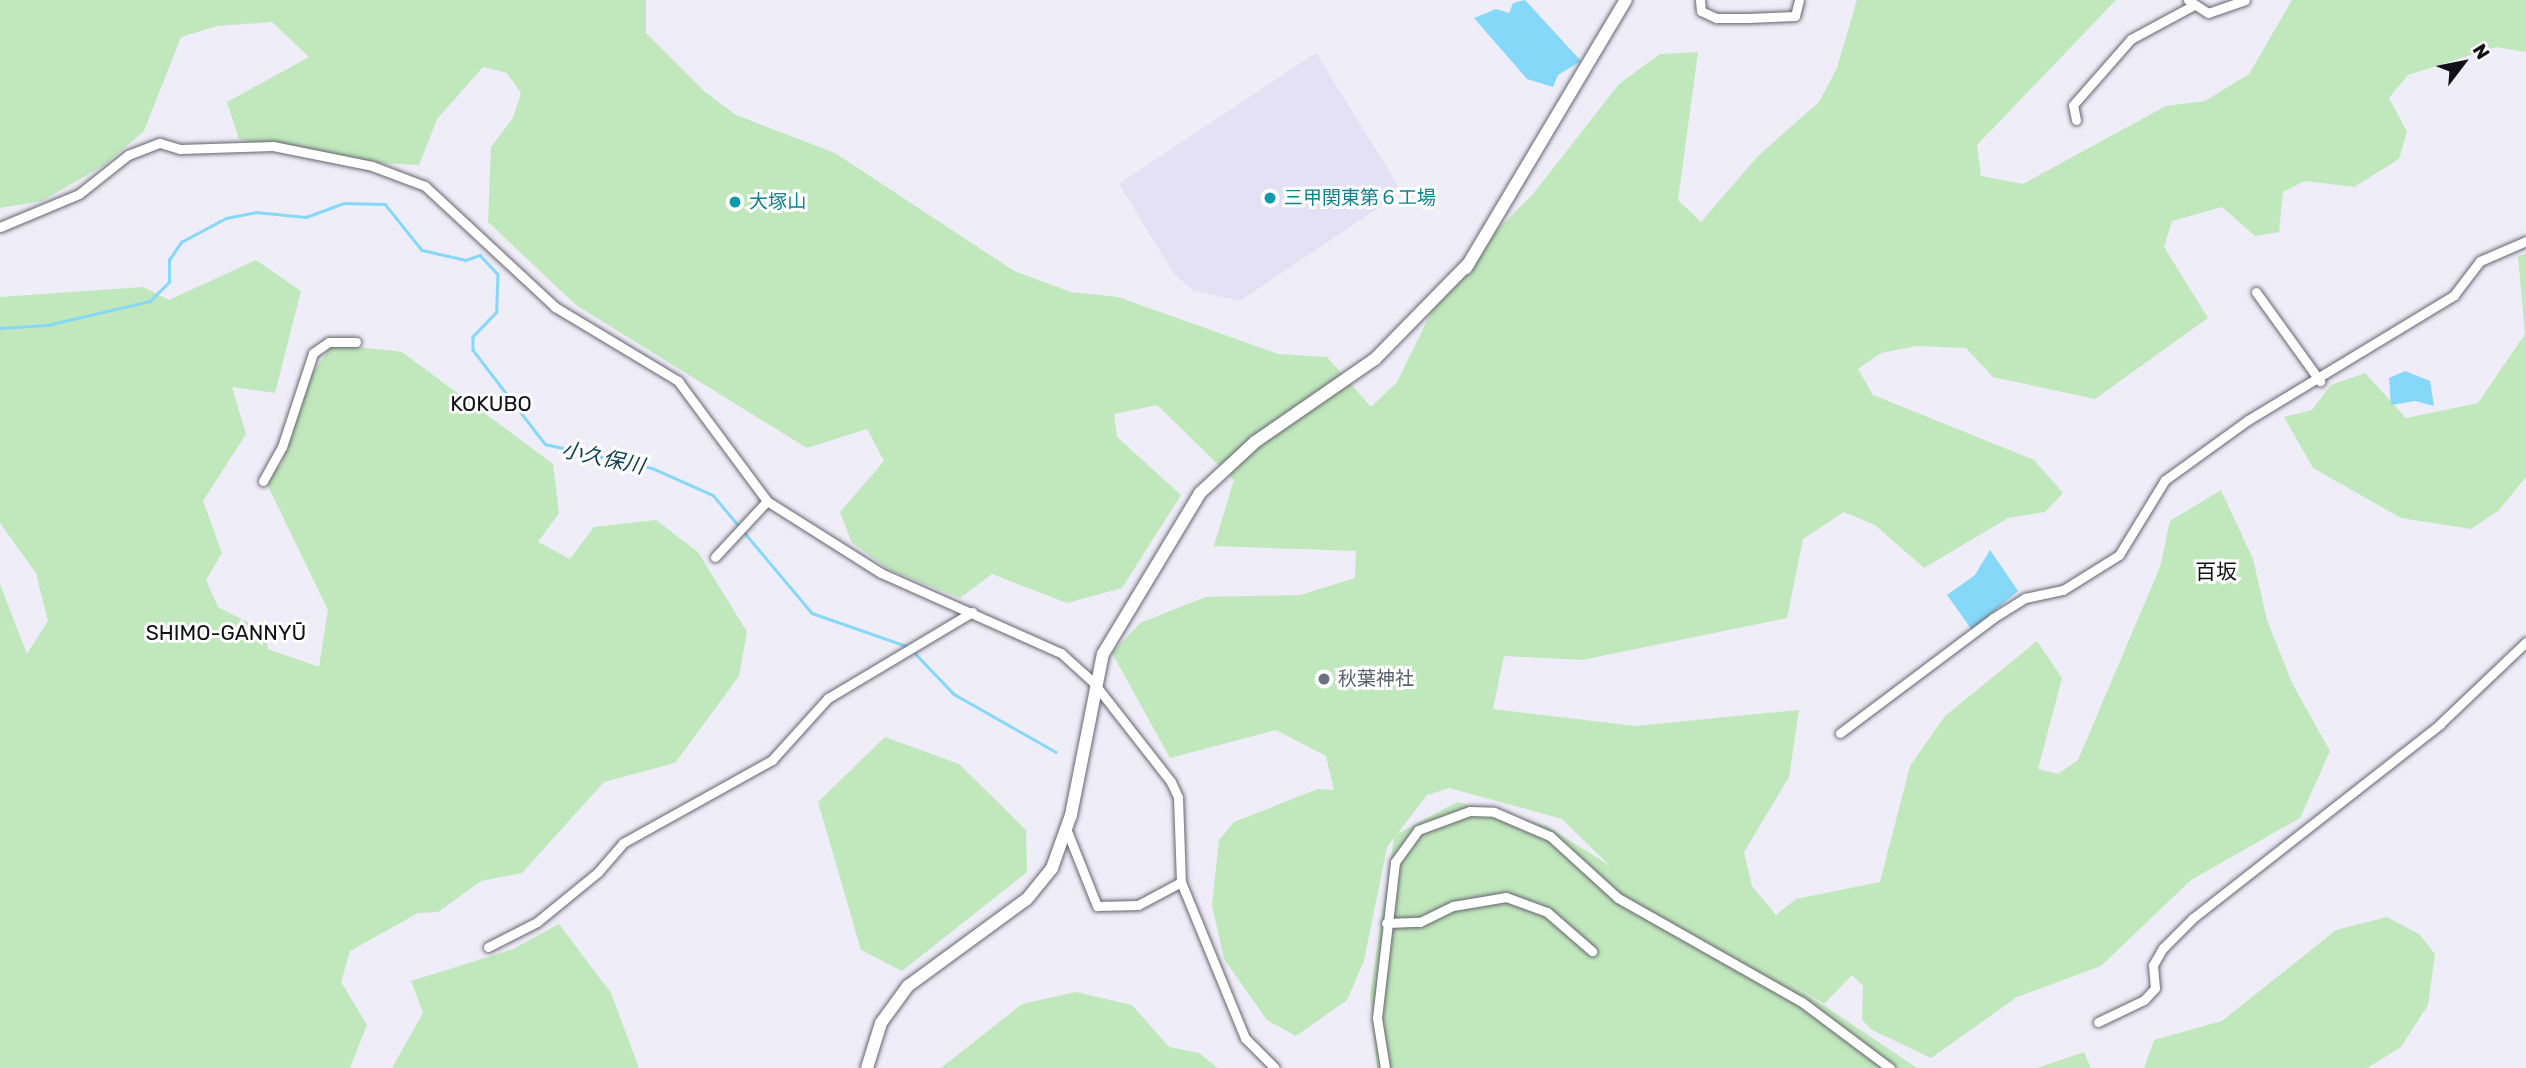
<!DOCTYPE html>
<meta charset="utf-8">
<style>
body{margin:0}
#map{position:relative;width:2526px;height:1068px;overflow:hidden;background:#eeedf8;font-family:Rubik,"Noto Sans JP",sans-serif}
div>[style]{position:absolute}
.built>*{inset:0;background:#e3e1f3}
.green>*{inset:0;background:#c1e8bd}
.water>*{inset:0;background:#86d8f9}
.stream>*{height:2.5px;margin:-1.25px;padding:0 1.25px;transform-origin:1.25px;border-radius:1.25px;background:#86d8f9}
.roads{filter:drop-shadow(0 0 2px #66656e) drop-shadow(0 0 2px #66656e)}
.street>*{height:9px;margin:-4.5px;padding:0 4.5px;transform-origin:4.5px;border-radius:4.5px;background:#fff}
.secondary>*{height:12px;margin:-6px;padding:0 6px;transform-origin:6px;border-radius:6px;background:#fff}
.dots>*{width:19px;height:19px;translate:-50% -50%;box-sizing:border-box;border:4px solid #fff;border-radius:50%}
span{translate:-50% -50%;white-space:nowrap;text-align:center;line-height:1.15;-webkit-text-stroke:6px #fff;paint-order:stroke}
.culture-label{font-size:19px;color:#0d838f}
.left{translate:0 -50%;text-align:left}
.worship-label{font-size:19px;color:#5b616d}
.neighbourhood-label{font-size:21px;color:#121115}
.water-label{font-size:21px;color:#0e4051;font-style:italic}
.north{position:absolute;left:2428px;top:28px;width:70px;height:70px;-webkit-text-stroke:5px #fff;paint-order:stroke;rotate:58deg;font-size:19px;font-weight:700;line-height:28px;text-align:center;color:#121115}
.north::after{content:'';display:block;margin:auto;width:24px;height:32px;background:#121115;clip-path:polygon(50% 0,100% 100%,50% 72%,0 100%)}
</style>
<div id="map">
<div class="built">
<div style="clip-path:polygon(1316px 53px,1402px 192px,1240px 301px,1194px 291px,1174px 274px,1119px 184px)"></div>
</div>
<div class="green">
<div style="clip-path:polygon(evenodd,0 0,646px 0,646px 33px,705px 92px,736px 115px,835px 153px,1014px 271px,1071px 292px,1118px 297px,1278px 354px,1327px 357px,1371px 407px,1397px 382px,1447px 280px,1533px 194px,1619px 84px,1660px 54px,1698px 52px,1678px 200px,1701px 222px,1757px 157px,1819px 102px,1837px 68px,1857px 0,2116px 0,1977px 145px,1981px 176px,2023px 184px,2166px 106px,2205px 101px,2249px 74px,2292px 0,2526px 0,2526px 52px,2496px 47px,2408px 75px,2389px 98px,2407px 132px,2399px 159px,2354px 187px,2305px 181px,2283px 192px,2279px 232px,2255px 236px,2222px 207px,2172px 221px,2164px 247px,2208px 318px,2095px 399px,1993px 377px,1966px 348px,1917px 346px,1881px 353px,1858px 369px,1873px 395px,2034px 460px,2063px 493px,2045px 512px,2008px 518px,1924px 568px,1875px 525px,1844px 512px,1803px 539px,1787px 618px,1582px 660px,1504px 656px,1493px 709px,1635px 726px,1799px 710px,1789px 777px,1744px 852px,1752px 886px,1776px 915px,1796px 899px,1880px 882px,1910px 766px,1945px 716px,2037px 641px,2062px 678px,2038px 769px,2058px 774px,2078px 760px,2160px 567px,2170px 521px,2221px 490px,2253px 559px,2267px 620px,2293px 685px,2330px 751px,2300px 818px,2191px 880px,2101px 966px,2017px 997px,1931px 1058px,1872px 1030px,1862px 1020px,1863px 986px,1852px 975px,1824px 1004px,1780px 976px,1917px 1068px,1377px 1068px,1370px 994px,1394px 838px,1387px 847px,1364px 961px,1347px 1000px,1296px 1036px,1267px 1020px,1224px 959px,1212px 905px,1219px 840px,1234px 822px,1317px 789px,1334px 790px,1326px 756px,1276px 730px,1170px 758px,1112px 653px,1140px 623px,1205px 597px,1300px 595px,1355px 578px,1356px 551px,1214px 546px,1234px 480px,1157px 405px,1114px 414px,1117px 437px,1181px 495px,1122px 588px,1067px 603px,992px 574px,960px 598px,890px 570px,852px 543px,840px 512px,884px 461px,867px 429px,807px 448px,576px 305px,488px 222px,491px 147px,513px 118px,521px 93px,507px 73px,483px 67px,437px 119px,419px 165px,332px 161px,239px 139px,227px 102px,309px 57px,272px 22px,217px 26px,181px 37px,144px 131px,104px 165px,42px 201px,0 208px,0 0,1449px 788px,1562px 819px,1610px 866px,1547px 826px,1457px 802px,1397px 834px,1427px 795px,1449px 788px)"></div>
<div style="clip-path:polygon(2526px 254px,2526px 477px,2499px 510px,2471px 529px,2401px 518px,2313px 468px,2284px 417px,2312px 410px,2331px 385px,2365px 373px,2406px 418px,2478px 403px,2525px 334px,2518px 256px)"></div>
<div style="clip-path:polygon(256px 260px,301px 291px,275px 393px,232px 387px,246px 434px,203px 501px,222px 553px,206px 580px,218px 607px,264px 631px,268px 649px,319px 667px,328px 610px,264px 478px,282px 464px,302px 389px,332px 344px,402px 352px,553px 464px,559px 513px,538px 542px,570px 559px,594px 527px,656px 520px,698px 552px,747px 632px,739px 676px,675px 763px,604px 782px,522px 873px,481px 881px,438px 912px,418px 913px,350px 951px,341px 982px,367px 1025px,350px 1068px,0 1068px,0 584px,27px 654px,48px 621px,36px 573px,0 523px,0 297px,143px 287px,169px 300px)"></div>
<div style="clip-path:polygon(885px 737px,959px 764px,1026px 830px,1027px 872px,902px 971px,861px 950px,818px 802px)"></div>
<div style="clip-path:polygon(2387px 917px,2419px 934px,2435px 954px,2428px 1005px,2401px 1047px,2367px 1068px,2144px 1068px,2154px 1040px,2222px 1021px,2336px 930px)"></div>
<div style="clip-path:polygon(559px 924px,611px 993px,639px 1068px,392px 1068px,423px 1013px,411px 981px,513px 949px)"></div>
<div style="clip-path:polygon(1076px 992px,1132px 1005px,1169px 1047px,1199px 1053px,1218px 1068px,941px 1068px,1022px 1004px)"></div>
<div style="clip-path:polygon(2084px 1052px,2091px 1068px,2037px 1068px)"></div>
</div>
<div class="water">
<div style="clip-path:polygon(1525px 0,1581px 61px,1558px 75px,1553px 87px,1527px 79px,1474px 18px,1496px 9px,1509px 13px,1513px 3px)"></div>
<div style="clip-path:polygon(2405px 371px,2430px 381px,2434px 406px,2415px 401px,2391px 405px,2389px 378px)"></div>
<div style="clip-path:polygon(1990px 550px,2018px 591px,1972px 630px,1947px 595px,1975px 575px)"></div>
</div>
<div class="stream">
<div style="left:0;top:328px;width:47px;rotate:-3.7deg"></div>
<div style="left:47px;top:325px;width:106px;rotate:-13.1deg"></div>
<div style="left:150px;top:301px;width:27px;rotate:-45deg"></div>
<div style="left:169px;top:282px;width:22px;rotate:-90deg"></div>
<div style="left:169px;top:260px;width:22px;rotate:-56deg"></div>
<div style="left:181px;top:242px;width:51px;rotate:-28.1deg"></div>
<div style="left:226px;top:218px;width:31px;rotate:-11deg"></div>
<div style="left:256px;top:212px;width:50px;rotate:5.7deg"></div>
<div style="left:306px;top:217px;width:40px;rotate:-20.2deg"></div>
<div style="left:344px;top:203px;width:41px;rotate:1.4deg"></div>
<div style="left:385px;top:204px;width:59px;rotate:51.2deg"></div>
<div style="left:422px;top:250px;width:45px;rotate:12.8deg"></div>
<div style="left:466px;top:260px;width:15px;rotate:-20deg"></div>
<div style="left:480px;top:255px;width:26px;rotate:47deg"></div>
<div style="left:498px;top:274px;width:38px;rotate:92deg"></div>
<div style="left:497px;top:312px;width:35px;rotate:134deg"></div>
<div style="left:473px;top:337px;width:13px;rotate:90deg"></div>
<div style="left:473px;top:350px;width:118px;rotate:52.5deg"></div>
<div style="left:545px;top:444px;width:110px;rotate:12.6deg"></div>
<div style="left:652px;top:468px;width:67px;rotate:23.9deg"></div>
<div style="left:713px;top:495px;width:154px;rotate:50deg"></div>
<div style="left:812px;top:613px;width:100px;rotate:19.3deg"></div>
<div style="left:912px;top:650px;width:61px;rotate:46.3deg"></div>
<div style="left:954px;top:694px;width:117px;rotate:29.6deg"></div>
</div>
<div class="roads">
<div class="street">
<div style="left:1700px;top:0;width:11px;rotate:85deg"></div>
<div style="left:1701px;top:11px;width:17px;rotate:25deg"></div>
<div style="left:1716px;top:18px;width:32px"></div>
<div style="left:1748px;top:18px;width:47px;rotate:-2.4deg"></div>
<div style="left:1795px;top:16px;width:16px;rotate:-76deg"></div>
<div style="left:2188px;top:0;width:24px;rotate:33deg"></div>
<div style="left:2208px;top:13px;width:39px;rotate:-19deg"></div>
<div style="left:2076px;top:120px;width:15px;rotate:-101deg"></div>
<div style="left:2073px;top:105px;width:88px;rotate:-48.7deg"></div>
<div style="left:2131px;top:39px;width:69px;rotate:-28.4deg"></div>
<div style="left:0;top:227px;width:86px;rotate:-22.7deg"></div>
<div style="left:79px;top:194px;width:63px;rotate:-38.5deg"></div>
<div style="left:128px;top:155px;width:34px;rotate:-21deg"></div>
<div style="left:160px;top:143px;width:21px;rotate:17deg"></div>
<div style="left:180px;top:149px;width:93px;rotate:-1.8deg"></div>
<div style="left:273px;top:146px;width:101px;rotate:11.4deg"></div>
<div style="left:372px;top:166px;width:57px;rotate:20.7deg"></div>
<div style="left:425px;top:186px;width:178px;rotate:42.9deg"></div>
<div style="left:555px;top:307px;width:144px;rotate:31deg"></div>
<div style="left:678px;top:381px;width:149px;rotate:53.4deg"></div>
<div style="left:767px;top:501px;width:135px;rotate:32.3deg"></div>
<div style="left:881px;top:573px;width:197px;rotate:24deg"></div>
<div style="left:1061px;top:653px;width:43px;rotate:42.2deg"></div>
<div style="left:1093px;top:682px;width:127px;rotate:52deg"></div>
<div style="left:1171px;top:782px;width:17px;rotate:65deg"></div>
<div style="left:1178px;top:797px;width:85px;rotate:88deg"></div>
<div style="left:1181px;top:882px;width:169px;rotate:67.7deg"></div>
<div style="left:1245px;top:1038px;width:42px;rotate:45deg"></div>
<div style="left:2256px;top:292px;width:110px;rotate:54.3deg"></div>
<div style="left:263px;top:481px;width:39px;rotate:-61deg"></div>
<div style="left:282px;top:447px;width:99px;rotate:-71.7deg"></div>
<div style="left:313px;top:353px;width:19px;rotate:-35deg"></div>
<div style="left:329px;top:342px;width:27px"></div>
<div style="left:715px;top:557px;width:76px;rotate:-47.1deg"></div>
<div style="left:1840px;top:733px;width:191px;rotate:-36.9deg"></div>
<div style="left:1993px;top:618px;width:38px;rotate:-32deg"></div>
<div style="left:2025px;top:598px;width:39px;rotate:-12deg"></div>
<div style="left:2063px;top:590px;width:66px;rotate:-32deg"></div>
<div style="left:2119px;top:555px;width:88px;rotate:-58.5deg"></div>
<div style="left:2165px;top:480px;width:102px;rotate:-35.9deg"></div>
<div style="left:2248px;top:420px;width:241px;rotate:-31.2deg"></div>
<div style="left:2454px;top:295px;width:43px;rotate:-52.6deg"></div>
<div style="left:2480px;top:261px;width:50px;rotate:-23.5deg"></div>
<div style="left:1067px;top:831px;width:81px;rotate:68.2deg"></div>
<div style="left:1097px;top:906px;width:41px;rotate:-1.4deg"></div>
<div style="left:1138px;top:905px;width:49px;rotate:-28.1deg"></div>
<div style="left:1386px;top:923px;width:34px;rotate:-2deg"></div>
<div style="left:1420px;top:922px;width:37px;rotate:-26deg"></div>
<div style="left:1453px;top:906px;width:54px;rotate:-9.6deg"></div>
<div style="left:1506px;top:897px;width:44px;rotate:20.1deg"></div>
<div style="left:1547px;top:912px;width:60px;rotate:40.9deg"></div>
<div style="left:488px;top:947px;width:55px;rotate:-27deg"></div>
<div style="left:537px;top:922px;width:79px;rotate:-39.3deg"></div>
<div style="left:598px;top:872px;width:38px;rotate:-49deg"></div>
<div style="left:623px;top:843px;width:171px;rotate:-29.1deg"></div>
<div style="left:772px;top:760px;width:84px;rotate:-47.9deg"></div>
<div style="left:828px;top:698px;width:168px;rotate:-30.8deg"></div>
<div style="left:2098px;top:1022px;width:51px;rotate:-25.6deg"></div>
<div style="left:2144px;top:1000px;width:16px;rotate:-47deg"></div>
<div style="left:2155px;top:988px;width:23px;rotate:-95deg"></div>
<div style="left:2153px;top:965px;width:20px;rotate:-60deg"></div>
<div style="left:2163px;top:948px;width:42px;rotate:-45deg"></div>
<div style="left:2193px;top:918px;width:314px;rotate:-38.1deg"></div>
<div style="left:2440px;top:724px;width:119px;rotate:-43.6deg"></div>
<div style="left:1385px;top:1068px;width:51px;rotate:-99.1deg"></div>
<div style="left:1377px;top:1018px;width:157px;rotate:-83.4deg"></div>
<div style="left:1395px;top:862px;width:39px;rotate:-54deg"></div>
<div style="left:1418px;top:830px;width:55px;rotate:-20.1deg"></div>
<div style="left:1470px;top:811px;width:24px;rotate:2deg"></div>
<div style="left:1494px;top:812px;width:61px;rotate:23.2deg"></div>
<div style="left:1550px;top:836px;width:92px;rotate:42.4deg"></div>
<div style="left:1618px;top:898px;width:211px;rotate:29.5deg"></div>
<div style="left:1802px;top:1002px;width:110px;rotate:36.9deg"></div>
</div>
<div class="secondary">
<div style="left:1466px;top:268px;width:312px;rotate:-59.2deg"></div>
<div style="left:867px;top:1068px;width:47px;rotate:-72.7deg"></div>
<div style="left:881px;top:1023px;width:46px;rotate:-53.9deg"></div>
<div style="left:908px;top:986px;width:147px;rotate:-36.2deg"></div>
<div style="left:1027px;top:899px;width:40px;rotate:-51deg"></div>
<div style="left:1052px;top:868px;width:56px;rotate:-70.3deg"></div>
<div style="left:1071px;top:815px;width:164px;rotate:-78.8deg"></div>
<div style="left:1103px;top:654px;width:188px;rotate:-58.9deg"></div>
<div style="left:1200px;top:493px;width:75px;rotate:-42.8deg"></div>
<div style="left:1255px;top:442px;width:146px;rotate:-34.7deg"></div>
<div style="left:1375px;top:359px;width:134px;rotate:-45.6deg"></div>
</div>
</div>
<div class="dots">
<div style="left:1270px;top:198px;background:#0f9aa8"></div>
<div style="left:735px;top:202px;background:#0f9aa8"></div>
<div style="left:1324px;top:679px;background:#6b7280"></div>
</div>
<div class="culture-label">
<span class="left" style="left:1284px;top:198px">三甲関東第６工場</span>
<span class="left" style="left:749px;top:202px">大塚山</span>
</div>
<div class="worship-label">
<span class="left" style="left:1338px;top:679px">秋葉神社</span>
</div>
<div class="neighbourhood-label">
<span style="left:491px;top:404px">KOKUBO</span>
<span style="left:2216px;top:572px">百坂</span>
<span style="left:226px;top:633px">SHIMO-GANNYŪ</span>
</div>
<div class="water-label">
<span style="left:603px;top:458px;rotate:12deg">小久保川</span>
</div>
<div class="north">N</div>
</div>
